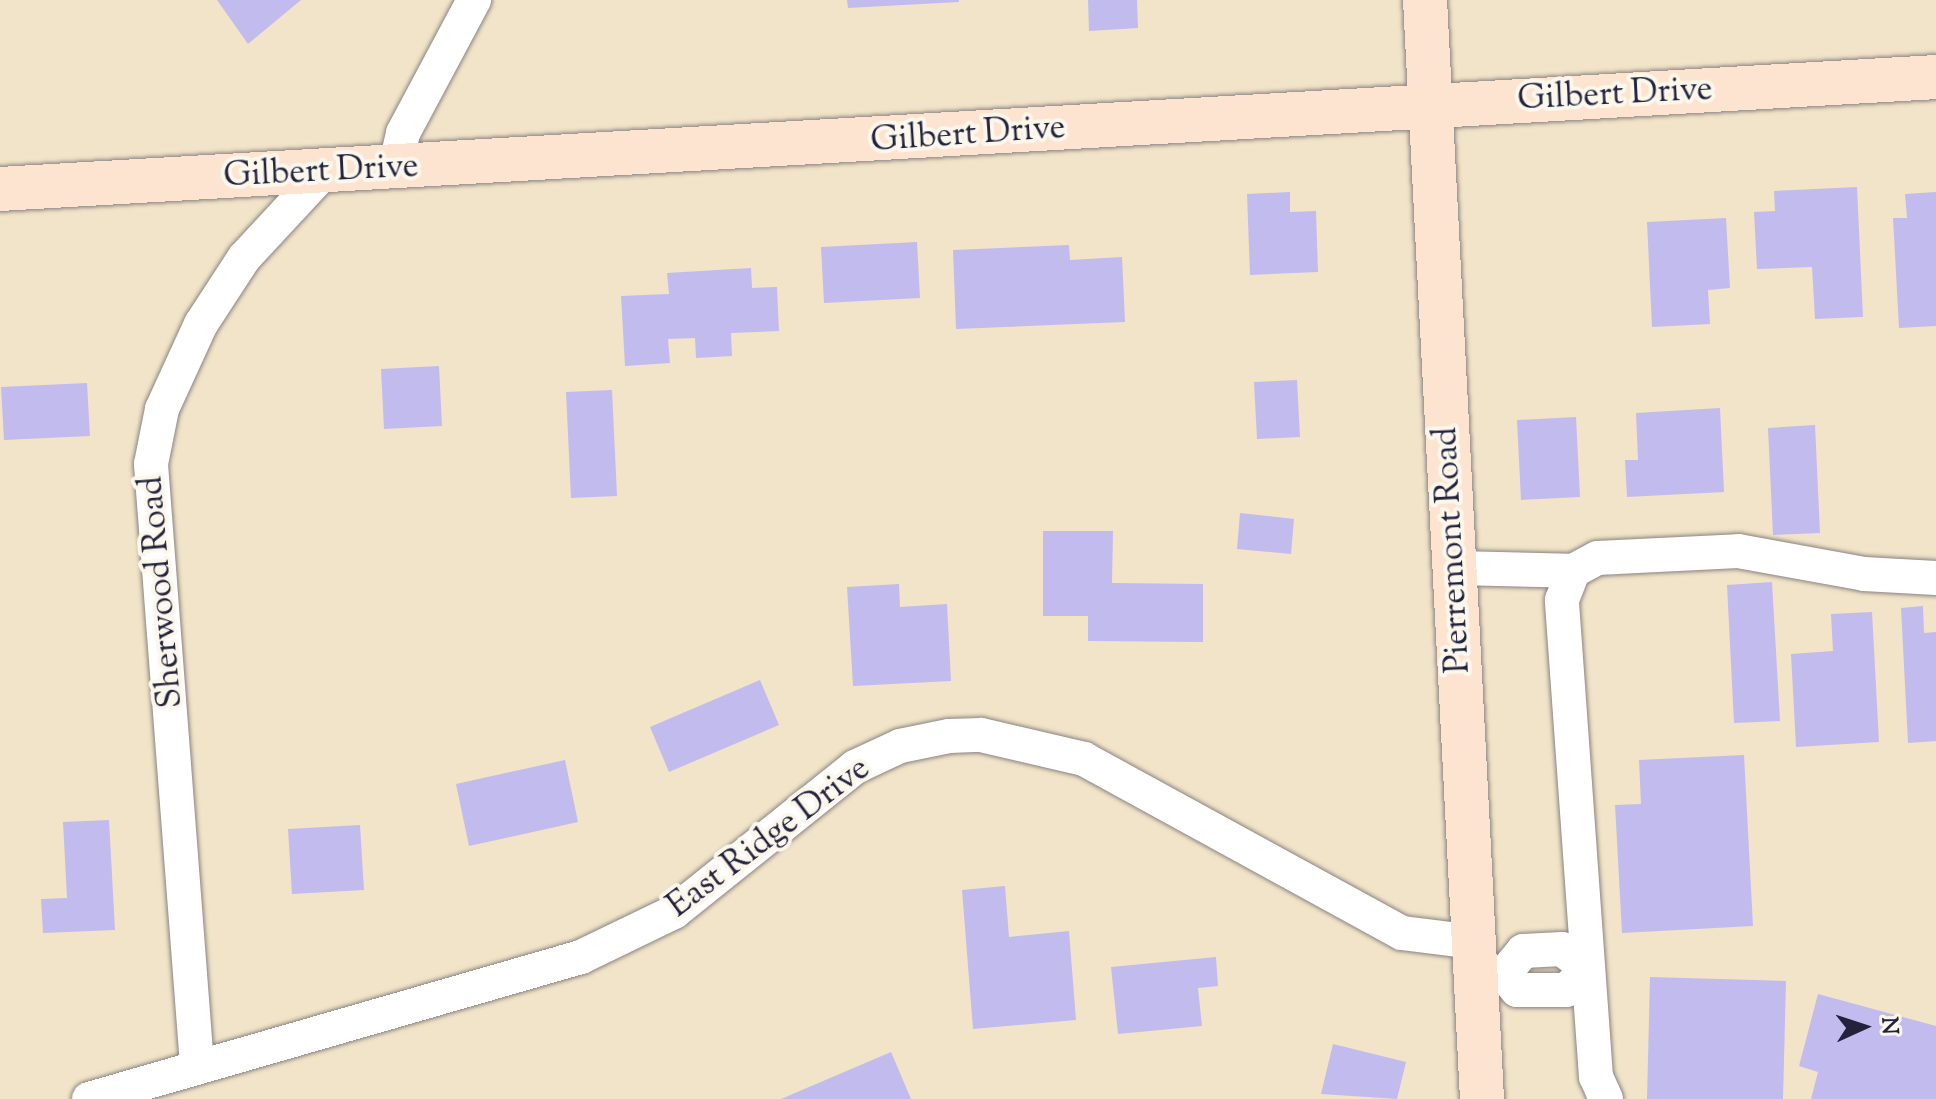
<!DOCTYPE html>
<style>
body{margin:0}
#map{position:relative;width:1936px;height:1099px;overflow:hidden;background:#f2e4c8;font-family:"Sorts Mill Goudy",serif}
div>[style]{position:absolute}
.building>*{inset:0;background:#c2bbed}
.roads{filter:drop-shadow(0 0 2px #8a8382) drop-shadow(0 0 2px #8a8382)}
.street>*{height:34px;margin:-17px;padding:0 17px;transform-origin:17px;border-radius:17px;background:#fff}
.secondary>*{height:44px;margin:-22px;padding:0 22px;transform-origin:22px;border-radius:22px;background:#fde4d1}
span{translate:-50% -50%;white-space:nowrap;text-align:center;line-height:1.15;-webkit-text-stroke:8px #fbf7ec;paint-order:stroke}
.street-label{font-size:34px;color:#22223b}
.north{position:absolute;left:1824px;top:987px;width:80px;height:80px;-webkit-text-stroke:6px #fbf7ec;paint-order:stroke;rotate:87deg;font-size:22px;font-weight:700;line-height:32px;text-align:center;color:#22223b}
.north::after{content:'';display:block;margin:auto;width:28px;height:36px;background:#22223b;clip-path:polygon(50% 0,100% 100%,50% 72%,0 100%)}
</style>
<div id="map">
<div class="building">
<div style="clip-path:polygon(217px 0,301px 0,248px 44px)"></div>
<div style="clip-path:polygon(847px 0,959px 0,959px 2px,848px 8px)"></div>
<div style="clip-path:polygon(1088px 0,1137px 0,1138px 28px,1089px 31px)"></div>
<div style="clip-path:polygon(1857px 187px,1863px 317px,1815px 319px,1812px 267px,1757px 269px,1754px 212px,1775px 211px,1774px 191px)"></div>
<div style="clip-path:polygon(1290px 192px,1290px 212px,1316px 211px,1318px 272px,1250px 275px,1247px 194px)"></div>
<div style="clip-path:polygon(1936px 192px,1936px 326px,1899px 328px,1893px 218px,1907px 218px,1905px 194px)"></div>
<div style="clip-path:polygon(1726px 218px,1730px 288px,1708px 290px,1710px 324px,1652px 327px,1647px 222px)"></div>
<div style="clip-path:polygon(917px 242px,920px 298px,824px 303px,821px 247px)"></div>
<div style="clip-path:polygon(1069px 245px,1070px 260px,1122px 257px,1125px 322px,956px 329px,953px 250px)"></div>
<div style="clip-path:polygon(751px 268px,752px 288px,777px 287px,779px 331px,731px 333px,732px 356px,696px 358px,695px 338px,668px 339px,670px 363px,625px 366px,621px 296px,669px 294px,667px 273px)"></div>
<div style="clip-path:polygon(439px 366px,442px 426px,384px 429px,381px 369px)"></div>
<div style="clip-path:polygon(1297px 380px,1300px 437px,1257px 439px,1254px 382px)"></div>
<div style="clip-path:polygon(87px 383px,90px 436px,4px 440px,1px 387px)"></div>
<div style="clip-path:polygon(612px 390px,617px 496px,571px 498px,566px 392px)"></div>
<div style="clip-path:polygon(1720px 408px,1724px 492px,1627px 497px,1625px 460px,1638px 460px,1636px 413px)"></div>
<div style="clip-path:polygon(1576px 417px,1580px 497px,1521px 500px,1517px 420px)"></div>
<div style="clip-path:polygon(1815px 425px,1820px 533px,1773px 535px,1768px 428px)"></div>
<div style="clip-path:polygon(1240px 513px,1294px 519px,1291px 554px,1237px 549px)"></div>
<div style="clip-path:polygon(1043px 531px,1113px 531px,1112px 583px,1203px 584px,1203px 642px,1088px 641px,1088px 616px,1043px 616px)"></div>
<div style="clip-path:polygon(1772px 582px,1780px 721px,1734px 723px,1727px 585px)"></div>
<div style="clip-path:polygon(899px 584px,900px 607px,947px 604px,951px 681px,853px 686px,847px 587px)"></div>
<div style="clip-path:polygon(1923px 606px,1924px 633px,1936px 632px,1936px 741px,1908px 743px,1901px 608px)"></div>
<div style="clip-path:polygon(1872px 612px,1879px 742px,1796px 747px,1791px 654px,1833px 651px,1831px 614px)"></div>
<div style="clip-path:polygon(760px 680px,779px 725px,669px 772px,650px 727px)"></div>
<div style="clip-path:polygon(1744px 755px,1753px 926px,1622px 933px,1615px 805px,1641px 804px,1639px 760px)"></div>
<div style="clip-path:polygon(565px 760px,578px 822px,469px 846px,456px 784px)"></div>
<div style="clip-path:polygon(109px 820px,115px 930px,43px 933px,41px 899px,67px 898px,63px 822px)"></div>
<div style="clip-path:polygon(360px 825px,364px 890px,292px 894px,288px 829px)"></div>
<div style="clip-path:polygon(1005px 886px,1009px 937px,1069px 931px,1076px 1020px,973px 1029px,962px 890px)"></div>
<div style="clip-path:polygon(1216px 957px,1218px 986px,1198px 988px,1202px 1026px,1118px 1034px,1111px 967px)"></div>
<div style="clip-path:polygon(1650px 977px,1786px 981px,1783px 1099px,1647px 1099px)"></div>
<div style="clip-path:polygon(1818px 994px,1936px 1026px,1936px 1099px,1811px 1099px,1818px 1072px,1799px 1066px)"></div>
<div style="clip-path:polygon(1333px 1044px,1406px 1062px,1397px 1099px,1321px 1094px)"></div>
<div style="clip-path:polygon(891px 1052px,911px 1099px,781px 1099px)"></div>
</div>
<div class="roads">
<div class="street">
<div style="left:395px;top:168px;width:36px;rotate:-77deg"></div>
<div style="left:403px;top:133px;width:151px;rotate:-61.9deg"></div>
<div style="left:1454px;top:568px;width:119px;rotate:1.4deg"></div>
<div style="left:1562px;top:949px;width:33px;rotate:38deg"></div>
<div style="left:1588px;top:969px;width:30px;rotate:136deg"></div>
<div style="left:1566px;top:990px;width:49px;rotate:180deg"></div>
<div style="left:1517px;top:990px;width:21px;rotate:-129deg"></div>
<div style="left:1504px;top:974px;width:30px;rotate:-50deg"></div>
<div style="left:1523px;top:951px;width:39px;rotate:-3deg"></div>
<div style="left:197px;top:1065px;width:603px;rotate:-94.38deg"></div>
<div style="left:151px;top:464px;width:56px;rotate:-78.7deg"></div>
<div style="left:162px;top:409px;width:94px;rotate:-65.4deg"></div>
<div style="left:201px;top:324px;width:79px;rotate:-56.9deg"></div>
<div style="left:244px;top:258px;width:117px;rotate:-47.1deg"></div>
<div style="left:89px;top:1099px;width:512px;rotate:-16.1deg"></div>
<div style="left:581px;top:957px;width:103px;rotate:-25.8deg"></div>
<div style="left:674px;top:912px;width:232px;rotate:-38.7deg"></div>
<div style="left:855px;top:767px;width:50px;rotate:-25deg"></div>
<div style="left:900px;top:746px;width:50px;rotate:-11.5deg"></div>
<div style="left:949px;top:736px;width:32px;rotate:-2deg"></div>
<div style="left:981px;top:735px;width:106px;rotate:13.1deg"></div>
<div style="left:1084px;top:759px;width:362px;rotate:28.7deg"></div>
<div style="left:1402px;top:933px;width:73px;rotate:7.1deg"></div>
<div style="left:1606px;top:1099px;width:24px;rotate:-114deg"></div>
<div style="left:1596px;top:1077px;width:478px;rotate:-94.1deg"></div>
<div style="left:1562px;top:600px;width:31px;rotate:-69deg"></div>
<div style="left:1573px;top:571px;width:27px;rotate:-28deg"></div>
<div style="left:1597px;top:558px;width:141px;rotate:-2.8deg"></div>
<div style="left:1738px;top:551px;width:128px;rotate:10.3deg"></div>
<div style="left:1864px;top:574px;width:72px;rotate:3.2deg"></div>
</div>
<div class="secondary">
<div style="left:1425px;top:0;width:1100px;rotate:87.03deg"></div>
<div style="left:0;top:189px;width:1939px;rotate:-3.31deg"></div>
</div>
</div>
<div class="street-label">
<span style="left:1615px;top:95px;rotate:-3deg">Gilbert Drive</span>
<span style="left:968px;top:135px;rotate:-4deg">Gilbert Drive</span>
<span style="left:321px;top:172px;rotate:-3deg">Gilbert Drive</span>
<span style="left:1453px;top:550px;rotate:-93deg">Pierremont Road</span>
<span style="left:162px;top:592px;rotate:-95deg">Sherwood Road</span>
<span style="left:769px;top:838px;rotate:-37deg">East Ridge Drive</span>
</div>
<div class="north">N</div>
</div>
